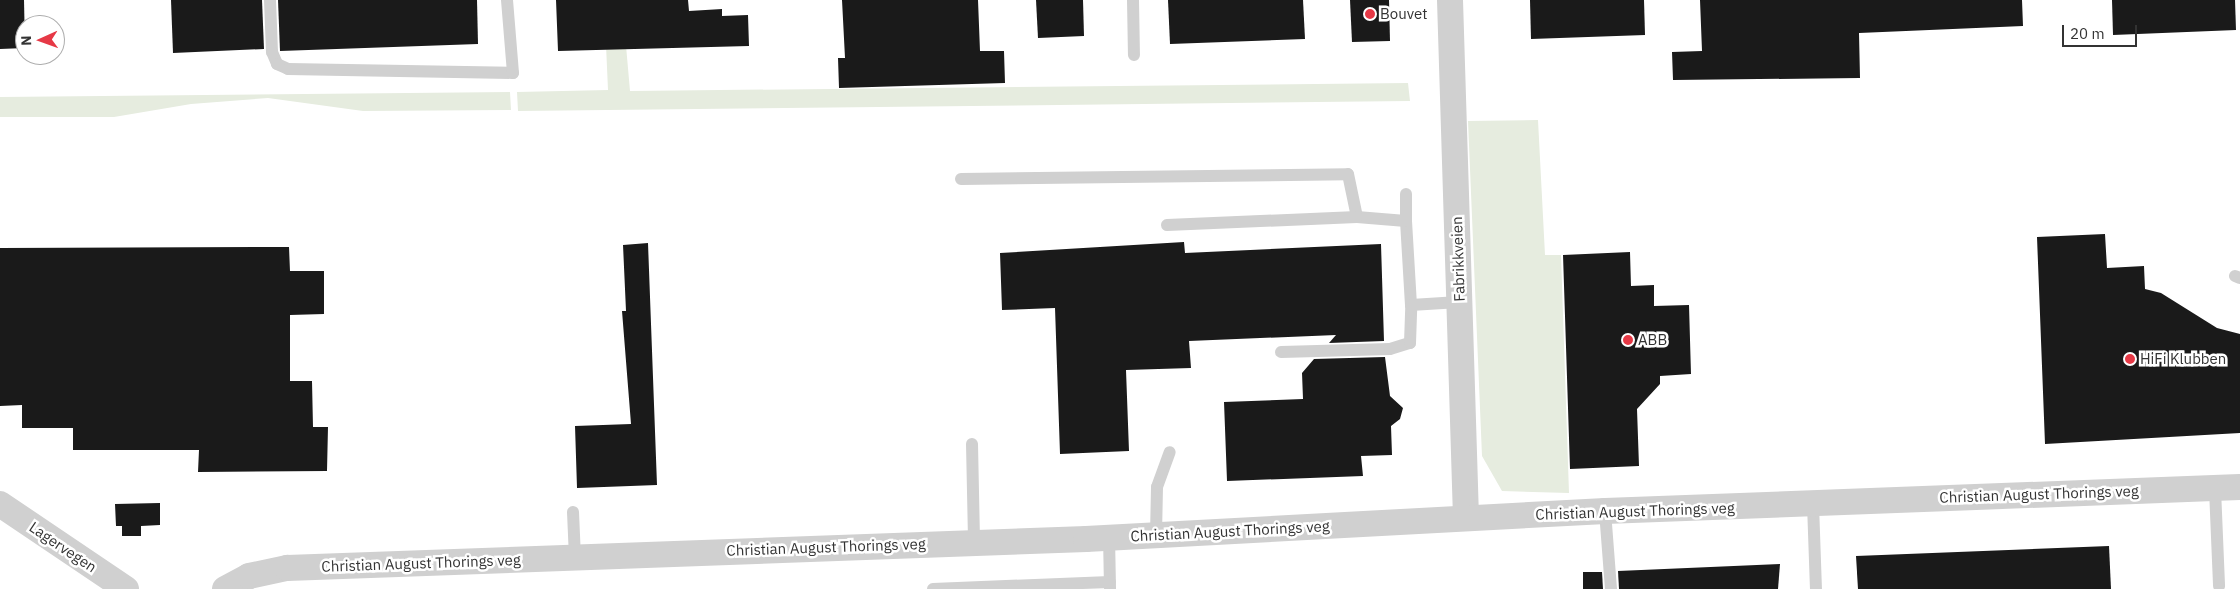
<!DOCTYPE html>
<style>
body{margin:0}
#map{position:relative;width:2240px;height:589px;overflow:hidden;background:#fff;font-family:"IBM Plex Sans",sans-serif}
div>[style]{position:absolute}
.green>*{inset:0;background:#e6ecdf}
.building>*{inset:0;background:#1a1a1a}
.lane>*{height:12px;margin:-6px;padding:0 6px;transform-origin:6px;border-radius:6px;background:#d0d0d0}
.street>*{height:26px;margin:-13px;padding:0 13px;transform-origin:13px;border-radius:13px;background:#d0d0d0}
.dots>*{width:14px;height:14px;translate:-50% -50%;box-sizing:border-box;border:2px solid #fff;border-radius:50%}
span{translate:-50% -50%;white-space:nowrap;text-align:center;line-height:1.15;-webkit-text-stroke:5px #fff;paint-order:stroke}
.poi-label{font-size:15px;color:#333}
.left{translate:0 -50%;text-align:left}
.street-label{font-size:15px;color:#333}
.north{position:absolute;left:15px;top:15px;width:50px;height:50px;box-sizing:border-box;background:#fff;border:1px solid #adadad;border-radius:50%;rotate:268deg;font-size:14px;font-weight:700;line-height:20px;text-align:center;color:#333}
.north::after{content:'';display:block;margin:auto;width:18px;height:22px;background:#e63946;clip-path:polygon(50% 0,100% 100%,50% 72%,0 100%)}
.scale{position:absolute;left:2062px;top:25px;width:75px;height:22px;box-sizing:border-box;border:2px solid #333;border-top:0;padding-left:6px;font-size:15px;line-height:18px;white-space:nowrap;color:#333;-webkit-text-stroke:4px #fff;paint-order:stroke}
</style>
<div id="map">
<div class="green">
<div style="clip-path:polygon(604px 0,622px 0,630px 91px,1408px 83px,1410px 101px,518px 111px,517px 92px,608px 90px)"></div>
<div style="clip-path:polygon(510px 92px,511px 110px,363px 111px,268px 98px,191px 104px,114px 117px,0 117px,0 97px)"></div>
<div style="clip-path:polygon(1538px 120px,1545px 255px,1561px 255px,1569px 493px,1502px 491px,1482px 456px,1468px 121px)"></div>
</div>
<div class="building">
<div style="clip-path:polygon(0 0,24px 0,25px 48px,0 49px)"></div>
<div style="clip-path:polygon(171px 0,262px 0,264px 49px,173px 53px)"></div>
<div style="clip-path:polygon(278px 0,477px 0,478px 44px,280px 51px)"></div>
<div style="clip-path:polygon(556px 0,688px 0,689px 11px,722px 9px,722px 16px,748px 15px,749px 46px,558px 51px)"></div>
<div style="clip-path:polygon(842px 0,978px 0,980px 51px,1004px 51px,1005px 83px,839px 88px,838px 58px,845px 58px)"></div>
<div style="clip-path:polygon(1036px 0,1083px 0,1084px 36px,1038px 38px)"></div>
<div style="clip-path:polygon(1168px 0,1303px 0,1305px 39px,1170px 44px)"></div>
<div style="clip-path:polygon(1350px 0,1389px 0,1390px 41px,1352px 42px)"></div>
<div style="clip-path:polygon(1530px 0,1644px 0,1645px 35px,1531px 39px)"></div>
<div style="clip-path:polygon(1700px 0,2022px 0,2023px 26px,1859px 33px,1860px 78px,1673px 80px,1672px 52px,1702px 51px)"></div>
<div style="clip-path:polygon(2112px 0,2235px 0,2236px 30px,2113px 35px)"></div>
<div style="clip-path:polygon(2105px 234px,2107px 268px,2144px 266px,2145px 289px,2161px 293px,2217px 328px,2240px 334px,2240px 433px,2045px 444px,2037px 237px)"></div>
<div style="clip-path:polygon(1184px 242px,1185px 253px,1381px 244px,1384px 341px,1329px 343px,1336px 335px,1189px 341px,1191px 368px,1126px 370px,1129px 451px,1060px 454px,1055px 308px,1002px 310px,1000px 253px)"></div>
<div style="clip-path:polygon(648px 243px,657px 485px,577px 488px,575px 426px,631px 424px,622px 311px,626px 311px,623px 245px)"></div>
<div style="clip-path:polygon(289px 247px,290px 271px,324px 271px,324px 314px,290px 315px,290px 381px,312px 381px,313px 427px,328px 427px,327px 471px,198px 472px,199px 450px,73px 450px,73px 428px,22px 428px,22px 405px,0 406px,0 248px)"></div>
<div style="clip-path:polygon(1630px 252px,1631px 286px,1654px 285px,1654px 306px,1689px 305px,1691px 374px,1660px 376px,1660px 384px,1637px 409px,1639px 466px,1570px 469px,1563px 255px)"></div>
<div style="clip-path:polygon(1385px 357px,1390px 396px,1403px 408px,1400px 419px,1391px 426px,1392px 455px,1361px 456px,1363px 476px,1227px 481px,1224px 402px,1303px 399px,1302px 373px,1314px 359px)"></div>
<div style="clip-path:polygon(160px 503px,160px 525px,141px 526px,141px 536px,122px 536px,122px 526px,116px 526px,115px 504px)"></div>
<div style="clip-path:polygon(2109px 546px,2111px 589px,1858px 589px,1856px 556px)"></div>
<div style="clip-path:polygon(1780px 564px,1778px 589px,1619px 589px,1618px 571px)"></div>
<div style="clip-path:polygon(1583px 572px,1602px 572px,1603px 589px,1583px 589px)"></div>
</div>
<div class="lane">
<div style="left:270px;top:0;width:52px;rotate:87.8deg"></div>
<div style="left:272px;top:52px;width:13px;rotate:67deg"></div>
<div style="left:277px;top:64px;width:12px;rotate:24deg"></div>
<div style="left:288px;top:69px;width:225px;rotate:1deg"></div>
<div style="left:513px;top:73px;width:73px;rotate:-94.7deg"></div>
<div style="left:1133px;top:0;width:55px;rotate:89deg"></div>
<div style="left:961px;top:179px;width:387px;rotate:-0.7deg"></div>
<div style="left:1348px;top:174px;width:44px;rotate:78.2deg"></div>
<div style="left:1357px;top:217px;width:49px;rotate:4.7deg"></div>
<div style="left:1406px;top:221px;width:84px;rotate:86.6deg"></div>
<div style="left:1406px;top:194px;width:27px;rotate:90deg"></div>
<div style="left:1167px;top:225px;width:190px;rotate:-2.4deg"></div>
<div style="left:2235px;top:276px;width:5px;rotate:22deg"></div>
<div style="left:1281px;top:352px;width:109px;rotate:-1.6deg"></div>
<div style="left:1390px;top:349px;width:21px;rotate:-17deg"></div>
<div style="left:1410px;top:343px;width:38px;rotate:-88deg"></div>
<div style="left:1411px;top:305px;width:48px;rotate:-3.6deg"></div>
<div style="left:972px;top:444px;width:98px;rotate:88.8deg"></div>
<div style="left:2215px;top:489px;width:97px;rotate:87.6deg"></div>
<div style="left:1813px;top:504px;width:85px;rotate:88deg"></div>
<div style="left:1605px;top:511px;width:78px;rotate:85.6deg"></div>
<div style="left:573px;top:512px;width:45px;rotate:87.5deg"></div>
<div style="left:1156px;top:535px;width:48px;rotate:-88.8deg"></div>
<div style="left:1157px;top:487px;width:37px;rotate:-70deg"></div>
<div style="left:1109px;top:536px;width:53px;rotate:88.9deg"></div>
<div style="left:933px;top:589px;width:177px;rotate:-2.3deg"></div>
</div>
<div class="street">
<div style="left:1450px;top:0;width:518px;rotate:88.23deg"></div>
<div style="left:0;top:504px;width:152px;rotate:34deg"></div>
<div style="left:225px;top:589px;width:27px;rotate:-28deg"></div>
<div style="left:249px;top:576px;width:39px;rotate:-12deg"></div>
<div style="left:287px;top:568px;width:800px;rotate:-2.08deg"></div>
<div style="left:1086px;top:539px;width:520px;rotate:-3.09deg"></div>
<div style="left:1605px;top:511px;width:635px;rotate:-2.16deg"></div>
</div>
<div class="dots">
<div style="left:1370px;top:14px;background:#e63946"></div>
<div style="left:1628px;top:340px;background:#e63946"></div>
<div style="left:2130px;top:359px;background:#e63946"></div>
</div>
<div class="poi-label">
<span class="left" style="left:1380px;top:14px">Bouvet</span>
<span class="left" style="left:1638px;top:340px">ABB</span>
<span class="left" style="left:2140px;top:359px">HiFi Klubben</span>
</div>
<div class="street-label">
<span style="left:1458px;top:259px;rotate:-92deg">Fabrikkveien</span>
<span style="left:2039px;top:494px;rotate:-2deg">Christian August Thorings veg</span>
<span style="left:1635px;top:511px;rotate:-2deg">Christian August Thorings veg</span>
<span style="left:1230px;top:531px;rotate:-3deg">Christian August Thorings veg</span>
<span style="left:63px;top:547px;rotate:34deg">Lagervegen</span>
<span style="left:826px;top:547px;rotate:-2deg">Christian August Thorings veg</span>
<span style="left:421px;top:563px;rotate:-2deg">Christian August Thorings veg</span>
</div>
<div class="north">N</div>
<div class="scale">20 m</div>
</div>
